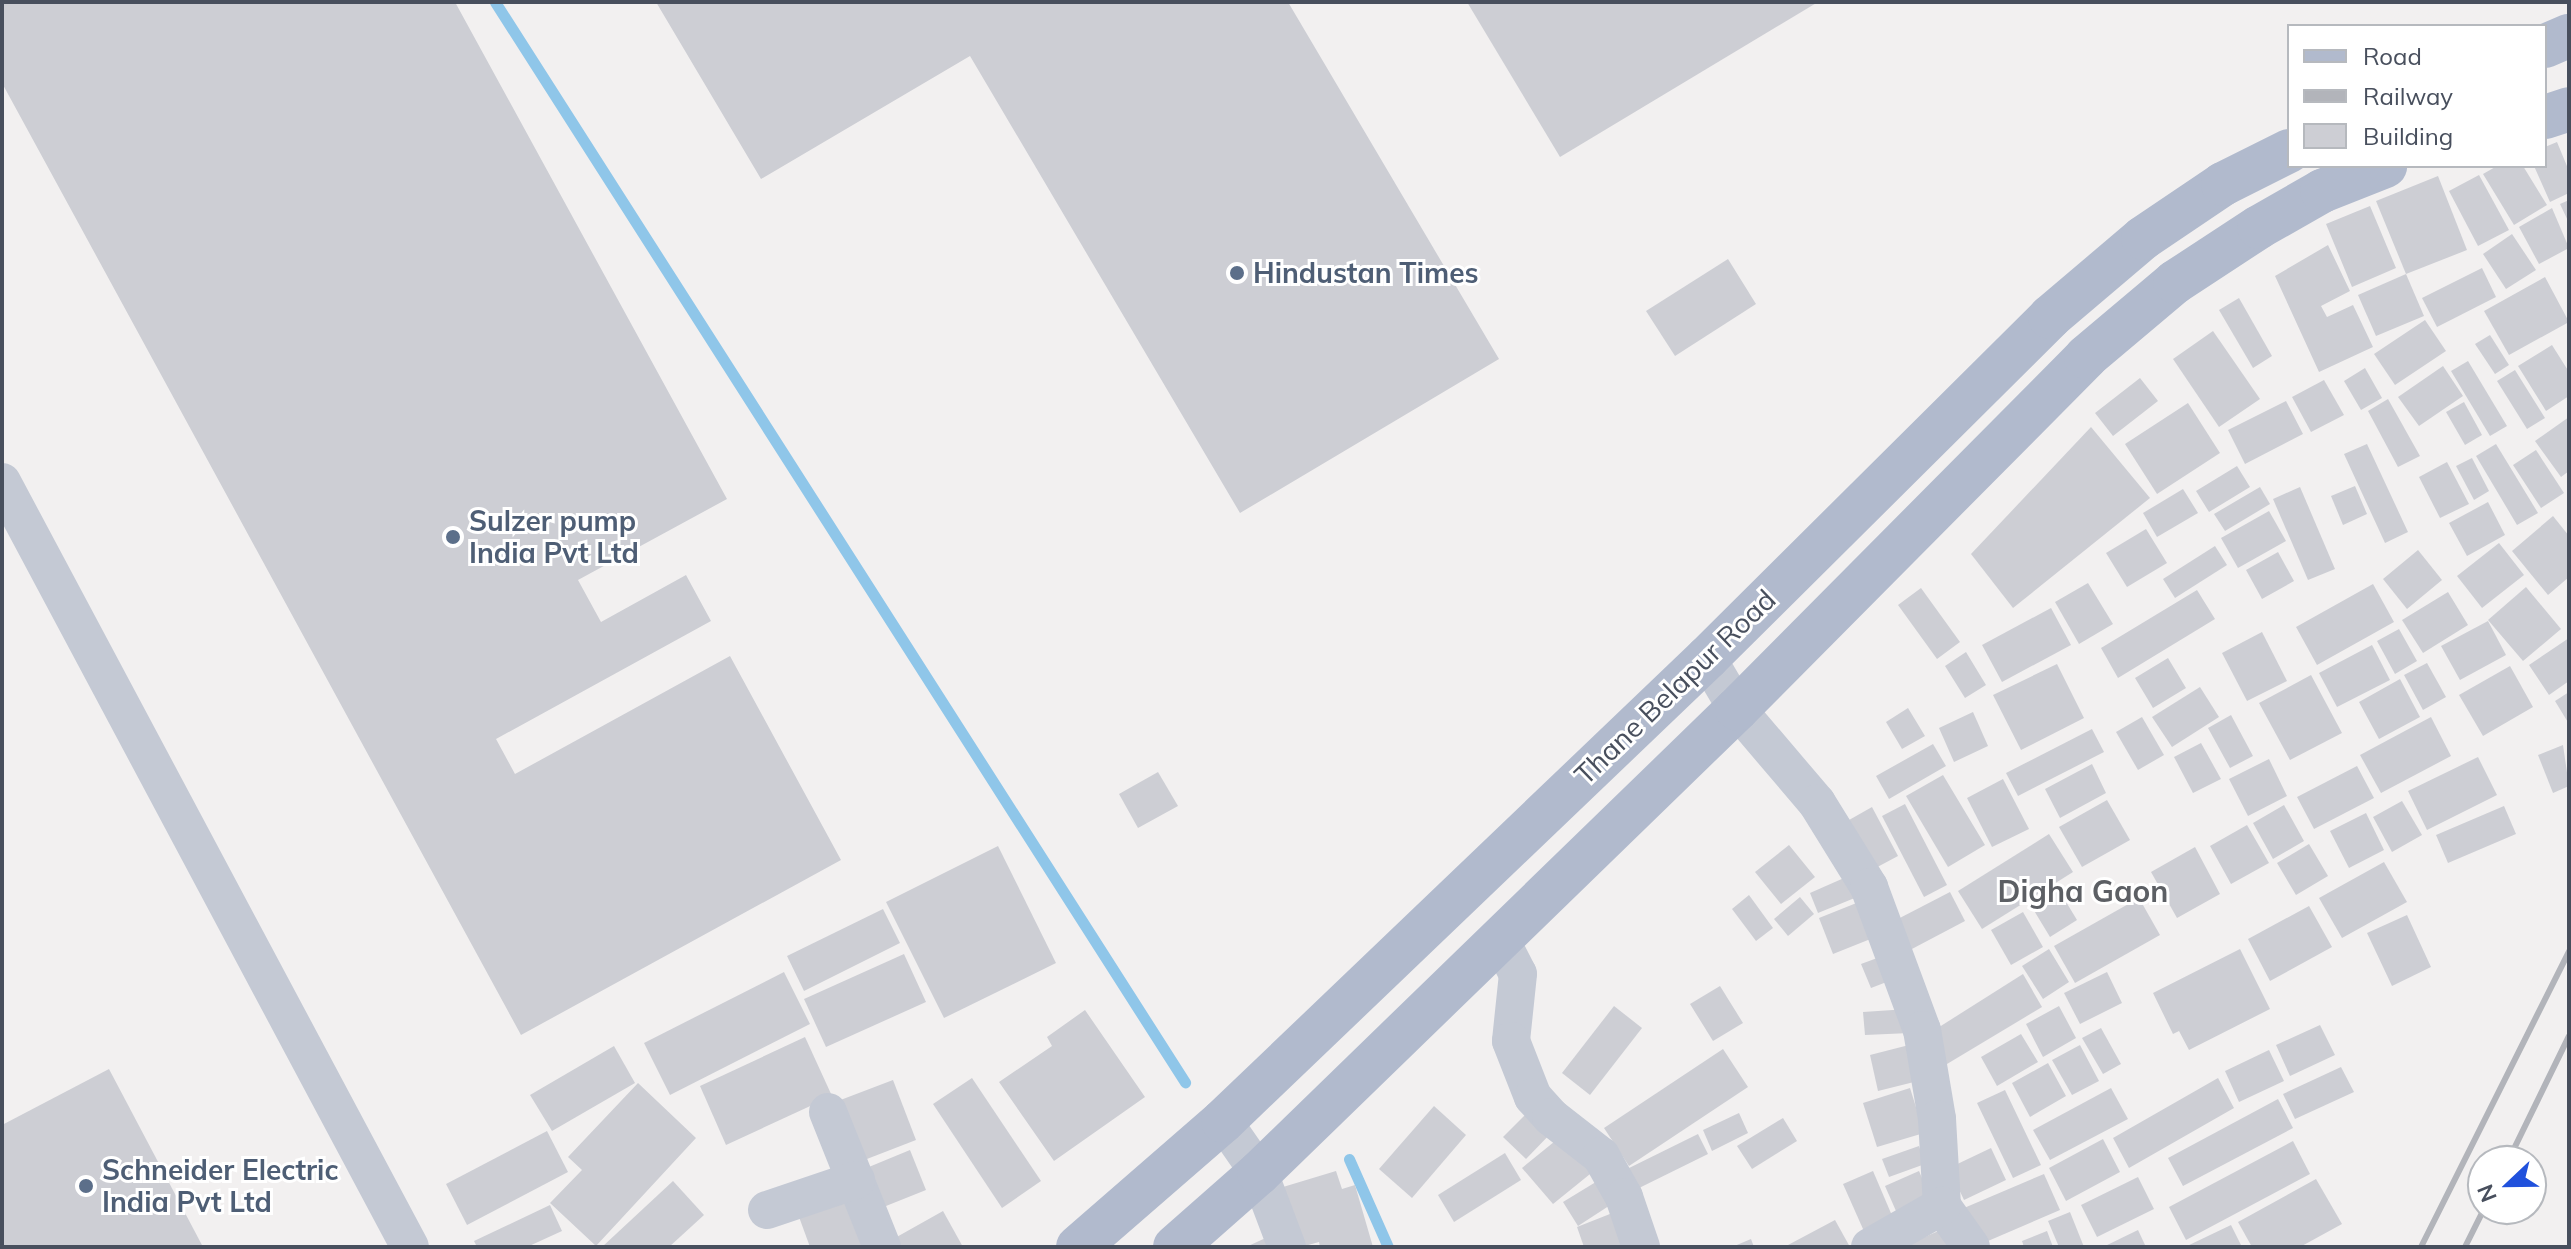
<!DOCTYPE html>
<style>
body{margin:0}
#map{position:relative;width:2571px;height:1249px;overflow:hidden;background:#f2f0f0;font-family:Mulish,sans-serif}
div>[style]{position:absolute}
.stream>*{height:11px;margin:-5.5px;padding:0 5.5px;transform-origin:5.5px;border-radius:5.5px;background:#8fc6e9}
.building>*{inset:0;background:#cdced4}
.street>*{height:38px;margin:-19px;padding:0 19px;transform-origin:19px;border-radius:19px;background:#c4c9d4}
.primary>*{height:44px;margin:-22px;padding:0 22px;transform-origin:22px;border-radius:22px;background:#b1bacd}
.rail>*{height:6px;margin:-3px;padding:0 3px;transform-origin:3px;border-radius:3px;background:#b2b4ba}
.dots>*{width:22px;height:22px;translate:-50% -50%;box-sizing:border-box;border:4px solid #fff;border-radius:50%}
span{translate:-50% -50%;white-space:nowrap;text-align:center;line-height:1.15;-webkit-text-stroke:6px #fff;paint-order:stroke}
.service-label{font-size:28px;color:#4e5e75;font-weight:700}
.left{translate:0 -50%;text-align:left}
.street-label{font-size:28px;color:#484f5d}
.neighbourhood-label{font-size:30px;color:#5c5f64;font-weight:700}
.frame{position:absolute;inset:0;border:4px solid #484f5d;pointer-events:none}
.legend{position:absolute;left:2287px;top:24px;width:260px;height:144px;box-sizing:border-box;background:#fff;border:2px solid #b6b9be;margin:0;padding:10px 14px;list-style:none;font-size:24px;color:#484f5d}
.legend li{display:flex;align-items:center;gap:16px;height:40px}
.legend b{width:40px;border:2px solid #b6b9be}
.north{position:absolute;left:2467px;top:1145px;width:80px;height:80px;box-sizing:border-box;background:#fff;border:2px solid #b6b9be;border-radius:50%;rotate:248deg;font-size:22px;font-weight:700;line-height:32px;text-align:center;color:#484f5d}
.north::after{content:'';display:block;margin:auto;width:28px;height:36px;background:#2051dc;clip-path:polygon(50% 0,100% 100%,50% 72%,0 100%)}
</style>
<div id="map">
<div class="stream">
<div style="left:495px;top:2px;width:1282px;rotate:57.43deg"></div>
<div style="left:1349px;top:1159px;width:96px;rotate:66.1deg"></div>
</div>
<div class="building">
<div style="clip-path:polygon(2px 2px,455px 2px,727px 499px,578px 580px,601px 622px,686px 575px,711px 621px,496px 739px,515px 774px,730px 656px,841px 860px,521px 1035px,2px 83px)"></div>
<div style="clip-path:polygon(656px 2px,1288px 2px,1499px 359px,1240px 513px,970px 56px,761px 179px)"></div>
<div style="clip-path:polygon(1467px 2px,1818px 2px,1560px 157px)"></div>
<div style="clip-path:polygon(2557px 142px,2569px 171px,2569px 193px,2550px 202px,2534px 166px,2545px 166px,2545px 147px)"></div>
<div style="clip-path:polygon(2497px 166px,2523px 166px,2547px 205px,2514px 225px,2483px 174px)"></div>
<div style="clip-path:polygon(2479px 175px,2509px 230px,2478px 246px,2449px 191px)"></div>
<div style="clip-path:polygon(2438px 176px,2467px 250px,2406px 274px,2376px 201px)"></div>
<div style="clip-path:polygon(2569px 200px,2569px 223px,2560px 204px)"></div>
<div style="clip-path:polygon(2370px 206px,2396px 268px,2352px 287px,2326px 224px)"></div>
<div style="clip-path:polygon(2552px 208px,2569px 248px,2539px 264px,2519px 227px)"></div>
<div style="clip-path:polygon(2512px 234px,2536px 270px,2506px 289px,2483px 254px)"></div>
<div style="clip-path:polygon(2328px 245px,2350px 291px,2321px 306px,2327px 317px,2353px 305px,2373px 347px,2319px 372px,2275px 276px)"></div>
<div style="clip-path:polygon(1728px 259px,1756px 304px,1675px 356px,1646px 311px)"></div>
<div style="clip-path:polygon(2482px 268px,2496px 297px,2437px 327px,2422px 298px)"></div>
<div style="clip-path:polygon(2406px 274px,2424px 316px,2376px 336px,2358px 295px)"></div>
<div style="clip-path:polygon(2545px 277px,2569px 322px,2509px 355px,2484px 311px)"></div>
<div style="clip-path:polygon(2239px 298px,2272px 356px,2253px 368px,2219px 310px)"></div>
<div style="clip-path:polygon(2425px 320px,2446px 351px,2395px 385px,2374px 354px)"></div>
<div style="clip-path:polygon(2213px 331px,2260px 399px,2219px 427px,2173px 359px)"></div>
<div style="clip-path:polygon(2490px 335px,2509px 365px,2495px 374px,2475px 344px)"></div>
<div style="clip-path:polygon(2552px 345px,2569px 372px,2569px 396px,2546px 411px,2518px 366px)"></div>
<div style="clip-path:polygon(2468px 361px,2507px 426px,2490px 436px,2451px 371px)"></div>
<div style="clip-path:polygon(2443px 366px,2463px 396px,2419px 426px,2398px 397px)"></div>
<div style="clip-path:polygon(2365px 368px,2382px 398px,2361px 410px,2344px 381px)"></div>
<div style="clip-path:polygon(2515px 370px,2545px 418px,2527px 429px,2497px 381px)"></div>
<div style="clip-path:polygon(2140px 378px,2158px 401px,2113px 436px,2095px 413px)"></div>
<div style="clip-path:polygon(2324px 380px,2344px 415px,2311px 432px,2292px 397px)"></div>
<div style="clip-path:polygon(2388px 399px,2420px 456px,2398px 467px,2368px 411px)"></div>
<div style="clip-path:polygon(2286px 401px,2303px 434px,2245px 464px,2228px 430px)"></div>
<div style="clip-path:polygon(2464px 402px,2482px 435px,2465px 445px,2446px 412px)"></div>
<div style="clip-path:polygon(2188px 403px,2220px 453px,2157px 494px,2125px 444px)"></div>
<div style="clip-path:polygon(2569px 417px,2569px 471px,2561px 477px,2535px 441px)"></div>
<div style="clip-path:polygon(2091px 427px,2150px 498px,2013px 608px,1971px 554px)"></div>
<div style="clip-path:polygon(2367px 444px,2408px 532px,2385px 543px,2344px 454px)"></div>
<div style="clip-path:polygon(2496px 444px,2538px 513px,2517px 525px,2476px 456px)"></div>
<div style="clip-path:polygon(2536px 450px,2564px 493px,2541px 508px,2513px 465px)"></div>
<div style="clip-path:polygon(2472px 458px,2489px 491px,2474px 500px,2456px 466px)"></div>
<div style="clip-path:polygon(2447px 462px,2469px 504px,2440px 518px,2419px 477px)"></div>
<div style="clip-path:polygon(2237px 466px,2250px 487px,2209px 512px,2196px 491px)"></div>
<div style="clip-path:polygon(2355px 486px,2367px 514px,2343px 525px,2331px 496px)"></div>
<div style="clip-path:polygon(2260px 487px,2270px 504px,2225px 531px,2214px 514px)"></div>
<div style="clip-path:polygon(2300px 487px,2335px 569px,2308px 580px,2273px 499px)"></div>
<div style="clip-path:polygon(2183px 489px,2198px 513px,2157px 537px,2143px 513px)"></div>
<div style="clip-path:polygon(2488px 502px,2505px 535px,2467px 556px,2449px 523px)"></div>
<div style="clip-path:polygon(2269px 511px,2286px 541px,2238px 568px,2221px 538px)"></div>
<div style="clip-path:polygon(2553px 516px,2569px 536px,2569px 577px,2548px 595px,2512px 551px)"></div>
<div style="clip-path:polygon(2146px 529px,2167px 563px,2127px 587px,2106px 553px)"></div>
<div style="clip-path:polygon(2499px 543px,2524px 575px,2482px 608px,2457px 576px)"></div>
<div style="clip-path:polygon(2215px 546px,2227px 565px,2175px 598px,2163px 579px)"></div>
<div style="clip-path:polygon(2418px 550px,2442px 580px,2407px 609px,2383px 579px)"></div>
<div style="clip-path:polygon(2278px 552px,2294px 581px,2262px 599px,2246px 570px)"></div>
<div style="clip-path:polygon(2088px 583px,2113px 624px,2079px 644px,2055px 602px)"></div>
<div style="clip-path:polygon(2373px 584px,2394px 622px,2317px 665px,2296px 627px)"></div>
<div style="clip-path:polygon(2526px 587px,2561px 629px,2523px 661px,2488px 620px)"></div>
<div style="clip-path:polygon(1921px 588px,1960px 642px,1937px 659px,1898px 605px)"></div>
<div style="clip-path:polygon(2197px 590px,2215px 619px,2118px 678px,2101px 648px)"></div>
<div style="clip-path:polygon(2448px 592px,2468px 625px,2423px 653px,2402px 620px)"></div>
<div style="clip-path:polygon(2051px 608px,2071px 645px,2002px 682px,1982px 645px)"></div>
<div style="clip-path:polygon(2488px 621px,2506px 655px,2460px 680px,2441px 646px)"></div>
<div style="clip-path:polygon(2399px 629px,2417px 661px,2395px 674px,2377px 641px)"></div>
<div style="clip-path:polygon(2262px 632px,2287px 681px,2247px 701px,2222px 653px)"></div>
<div style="clip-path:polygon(2569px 638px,2569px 681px,2549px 695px,2529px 665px)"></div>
<div style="clip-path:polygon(2372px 645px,2390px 680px,2337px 707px,2319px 673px)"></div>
<div style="clip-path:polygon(1966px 652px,1986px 685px,1965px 698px,1945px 666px)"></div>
<div style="clip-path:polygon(2168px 658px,2186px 688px,2153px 708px,2135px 678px)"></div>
<div style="clip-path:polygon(2427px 663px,2446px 697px,2423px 710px,2404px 675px)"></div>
<div style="clip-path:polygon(2057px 664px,2084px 718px,2021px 750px,1993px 695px)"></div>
<div style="clip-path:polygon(2510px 666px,2533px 707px,2483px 736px,2459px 695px)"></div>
<div style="clip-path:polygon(2311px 675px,2342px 733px,2290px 760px,2259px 703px)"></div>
<div style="clip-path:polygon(2400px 679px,2420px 717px,2379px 739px,2359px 702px)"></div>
<div style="clip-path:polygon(2200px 687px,2219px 717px,2172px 747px,2152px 717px)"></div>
<div style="clip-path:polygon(2569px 692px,2569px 724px,2555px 701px)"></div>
<div style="clip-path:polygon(1908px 708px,1925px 736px,1902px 749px,1886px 722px)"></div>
<div style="clip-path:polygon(1973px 712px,1988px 746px,1954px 762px,1939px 728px)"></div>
<div style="clip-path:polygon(2231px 715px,2253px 756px,2230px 768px,2208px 728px)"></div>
<div style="clip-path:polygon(2142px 717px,2164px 755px,2138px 770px,2116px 732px)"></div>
<div style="clip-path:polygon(2431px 717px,2451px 756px,2381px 793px,2360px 755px)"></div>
<div style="clip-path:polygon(2092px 729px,2104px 752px,2018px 796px,2006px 773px)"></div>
<div style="clip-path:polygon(2201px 743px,2221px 779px,2193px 793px,2174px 757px)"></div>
<div style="clip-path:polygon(1933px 744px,1946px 766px,1889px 799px,1876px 776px)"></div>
<div style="clip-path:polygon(2563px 745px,2569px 786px,2553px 793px,2538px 755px)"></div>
<div style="clip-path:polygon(2478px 757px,2497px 795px,2427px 830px,2408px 791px)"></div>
<div style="clip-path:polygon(2269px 759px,2287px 796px,2248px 816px,2229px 779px)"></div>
<div style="clip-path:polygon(2092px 764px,2106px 793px,2060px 818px,2045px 789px)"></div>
<div style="clip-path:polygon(2357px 766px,2374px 798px,2314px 829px,2297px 797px)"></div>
<div style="clip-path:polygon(1158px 772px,1178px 806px,1138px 828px,1119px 794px)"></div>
<div style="clip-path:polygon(1943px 775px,1985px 845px,1948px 867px,1906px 796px)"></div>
<div style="clip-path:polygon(2003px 779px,2029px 829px,1992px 847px,1967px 798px)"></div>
<div style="clip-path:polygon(2107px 800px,2130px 840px,2082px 867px,2059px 827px)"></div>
<div style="clip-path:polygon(2402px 801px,2422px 835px,2392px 852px,2373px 817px)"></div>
<div style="clip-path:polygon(1905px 804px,1947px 885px,1924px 897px,1882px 816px)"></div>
<div style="clip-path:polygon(2284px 805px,2304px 841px,2273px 859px,2253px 823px)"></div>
<div style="clip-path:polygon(2504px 806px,2516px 834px,2448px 863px,2436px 835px)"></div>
<div style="clip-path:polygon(1872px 807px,1898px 856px,1868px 872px,1842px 824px)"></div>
<div style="clip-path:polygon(2366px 813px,2384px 850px,2349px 868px,2330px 831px)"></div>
<div style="clip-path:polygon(2247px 825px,2269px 863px,2231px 884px,2210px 846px)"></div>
<div style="clip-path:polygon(2049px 834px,2073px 872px,1982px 929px,1958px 891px)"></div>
<div style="clip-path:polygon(2309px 844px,2328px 876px,2296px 895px,2277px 863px)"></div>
<div style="clip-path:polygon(1789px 845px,1815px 877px,1781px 904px,1755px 872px)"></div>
<div style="clip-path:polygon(998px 846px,1056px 963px,944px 1018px,886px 902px)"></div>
<div style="clip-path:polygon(2195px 847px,2220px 894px,2177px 918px,2151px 872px)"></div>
<div style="clip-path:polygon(2384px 862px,2407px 902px,2342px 938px,2319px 898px)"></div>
<div style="clip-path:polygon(1853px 874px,1862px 895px,1818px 913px,1810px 893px)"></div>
<div style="clip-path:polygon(2057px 887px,2077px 920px,2050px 937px,2030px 904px)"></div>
<div style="clip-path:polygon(1950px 892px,1965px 921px,1910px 950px,1894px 921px)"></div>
<div style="clip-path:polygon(1749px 895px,1773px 928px,1756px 941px,1732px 909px)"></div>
<div style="clip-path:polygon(1800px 897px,1814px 914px,1788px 936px,1774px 919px)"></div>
<div style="clip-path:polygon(2139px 898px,2160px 935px,2075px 983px,2054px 946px)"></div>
<div style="clip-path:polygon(1864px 900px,1878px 936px,1833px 954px,1819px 918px)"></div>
<div style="clip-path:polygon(2309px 906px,2332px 947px,2270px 981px,2248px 939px)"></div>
<div style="clip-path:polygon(883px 909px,900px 943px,804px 991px,787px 956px)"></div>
<div style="clip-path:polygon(2023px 912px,2043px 947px,2011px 965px,1991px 930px)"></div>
<div style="clip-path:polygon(2407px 915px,2431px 967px,2392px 986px,2367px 933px)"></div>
<div style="clip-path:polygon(2049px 949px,2069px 982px,2043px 999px,2022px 966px)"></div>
<div style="clip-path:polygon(2240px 949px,2270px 1009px,2189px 1050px,2179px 1031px,2173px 1034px,2153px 993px)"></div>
<div style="clip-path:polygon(904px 954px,926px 1002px,826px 1047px,804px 999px)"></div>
<div style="clip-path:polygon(1888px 954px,1897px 978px,1871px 988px,1861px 964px)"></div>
<div style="clip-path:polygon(784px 972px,810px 1024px,670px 1095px,644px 1043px)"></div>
<div style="clip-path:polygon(2107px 972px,2122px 1003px,2080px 1024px,2064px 993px)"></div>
<div style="clip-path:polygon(2023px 974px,2042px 1007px,1942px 1067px,1925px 1036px)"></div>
<div style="clip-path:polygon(1720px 986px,1743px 1023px,1713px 1041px,1690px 1004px)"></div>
<div style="clip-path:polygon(1614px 1006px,1642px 1028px,1590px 1095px,1562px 1073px)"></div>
<div style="clip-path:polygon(2059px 1006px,2076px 1038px,2043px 1057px,2026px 1024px)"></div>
<div style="clip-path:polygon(1908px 1009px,1910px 1033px,1865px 1035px,1863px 1012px)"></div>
<div style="clip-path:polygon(1085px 1010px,1145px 1097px,1054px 1161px,999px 1082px,1052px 1046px,1047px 1037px)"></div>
<div style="clip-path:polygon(2320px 1025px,2335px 1055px,2290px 1076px,2276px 1045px)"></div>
<div style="clip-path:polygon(2101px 1028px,2121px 1064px,2103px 1074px,2082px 1038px)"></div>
<div style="clip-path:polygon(2021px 1034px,2038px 1062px,1997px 1086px,1981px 1057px)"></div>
<div style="clip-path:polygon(805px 1037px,832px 1096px,726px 1145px,700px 1086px)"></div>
<div style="clip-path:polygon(1909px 1045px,1918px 1081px,1878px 1091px,1870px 1055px)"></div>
<div style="clip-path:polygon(2080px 1045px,2099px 1081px,2072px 1095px,2052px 1060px)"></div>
<div style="clip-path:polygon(614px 1046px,635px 1083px,552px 1131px,530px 1095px)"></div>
<div style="clip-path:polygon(1723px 1049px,1748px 1087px,1629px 1166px,1604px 1128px)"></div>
<div style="clip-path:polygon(2269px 1050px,2284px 1081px,2239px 1102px,2225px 1071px)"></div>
<div style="clip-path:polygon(2048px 1063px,2066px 1096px,2030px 1117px,2012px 1083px)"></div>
<div style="clip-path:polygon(2341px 1067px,2354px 1092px,2295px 1119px,2283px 1094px)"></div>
<div style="clip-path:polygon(109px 1069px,203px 1247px,2px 1247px,2px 1125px)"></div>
<div style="clip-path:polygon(972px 1078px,1041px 1181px,1002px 1208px,933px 1104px)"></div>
<div style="clip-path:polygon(2218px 1078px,2234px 1108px,2129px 1168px,2113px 1138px)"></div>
<div style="clip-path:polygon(893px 1080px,916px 1140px,854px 1164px,830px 1104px)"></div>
<div style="clip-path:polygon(638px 1083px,696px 1138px,596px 1246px,550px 1203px,582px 1170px,568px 1157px)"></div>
<div style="clip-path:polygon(1910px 1088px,1924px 1133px,1877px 1147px,1863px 1103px)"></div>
<div style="clip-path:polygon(2111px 1088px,2128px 1119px,2050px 1160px,2033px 1130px)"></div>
<div style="clip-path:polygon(2005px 1090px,2041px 1165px,2013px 1178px,1977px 1103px)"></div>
<div style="clip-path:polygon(2278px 1099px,2293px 1128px,2183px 1186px,2168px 1158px)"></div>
<div style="clip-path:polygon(1434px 1106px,1466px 1135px,1412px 1198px,1379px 1169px)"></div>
<div style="clip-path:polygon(1534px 1106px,1556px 1128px,1526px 1159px,1503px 1137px)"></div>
<div style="clip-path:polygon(1739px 1113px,1748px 1133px,1712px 1151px,1703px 1130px)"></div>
<div style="clip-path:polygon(1783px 1118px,1797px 1141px,1752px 1169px,1737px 1146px)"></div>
<div style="clip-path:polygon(547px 1131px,568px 1172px,467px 1225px,446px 1184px)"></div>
<div style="clip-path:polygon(1565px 1133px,1595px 1170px,1553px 1204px,1522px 1168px)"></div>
<div style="clip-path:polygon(1698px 1134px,1708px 1154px,1633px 1191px,1623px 1171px)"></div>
<div style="clip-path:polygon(2103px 1139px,2120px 1172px,2066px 1201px,2049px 1168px)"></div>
<div style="clip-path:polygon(2293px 1141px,2310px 1174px,2186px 1240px,2169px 1207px)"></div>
<div style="clip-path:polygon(1919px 1146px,1925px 1164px,1889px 1177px,1882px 1159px)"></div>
<div style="clip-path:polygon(1991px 1148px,2006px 1180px,1964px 1200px,1949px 1168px)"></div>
<div style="clip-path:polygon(910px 1150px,926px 1190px,881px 1208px,864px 1169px)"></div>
<div style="clip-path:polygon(1505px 1153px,1521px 1180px,1454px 1222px,1438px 1195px)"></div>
<div style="clip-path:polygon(1336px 1171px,1342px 1189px,1355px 1185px,1373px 1247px,1320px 1247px,1319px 1242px,1301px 1247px,1283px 1187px)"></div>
<div style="clip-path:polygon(1873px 1171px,1896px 1225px,1867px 1238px,1843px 1184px)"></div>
<div style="clip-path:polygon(1919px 1171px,1933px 1204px,1900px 1220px,1885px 1186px)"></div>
<div style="clip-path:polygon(2044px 1174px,2060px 1210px,1981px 1244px,1964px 1208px)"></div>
<div style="clip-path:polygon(1604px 1177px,1618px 1200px,1578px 1226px,1563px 1202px)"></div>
<div style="clip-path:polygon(2138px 1177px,2154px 1209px,2097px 1237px,2081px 1205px)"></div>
<div style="clip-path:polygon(2316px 1179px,2342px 1224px,2300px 1247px,2252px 1247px,2238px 1222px)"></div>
<div style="clip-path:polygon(673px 1181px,704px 1215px,669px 1247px,602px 1247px)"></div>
<div style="clip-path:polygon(841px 1189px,863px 1247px,810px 1247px,795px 1206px)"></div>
<div style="clip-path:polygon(550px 1205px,562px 1231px,527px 1247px,477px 1247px,474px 1241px)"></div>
<div style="clip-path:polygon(1620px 1210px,1623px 1247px,1584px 1247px,1577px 1227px)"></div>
<div style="clip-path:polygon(943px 1211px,963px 1247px,889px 1247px,886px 1243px)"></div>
<div style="clip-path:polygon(2070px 1212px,2084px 1247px,2059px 1247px,2048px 1221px)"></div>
<div style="clip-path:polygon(1835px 1220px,1850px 1247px,1789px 1247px,1788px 1245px)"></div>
<div style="clip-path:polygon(2231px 1225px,2242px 1247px,2185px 1247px)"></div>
<div style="clip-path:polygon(1943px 1229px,1951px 1247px,1902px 1247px)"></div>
<div style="clip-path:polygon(2138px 1230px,2146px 1247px,2103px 1247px)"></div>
<div style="clip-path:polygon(2047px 1231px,2053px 1247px,2024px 1247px,2022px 1241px)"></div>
<div style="clip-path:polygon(1270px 1236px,1275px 1247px,1246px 1247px)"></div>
<div style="clip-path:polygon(1751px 1239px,1754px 1247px,1732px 1247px)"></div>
</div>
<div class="street">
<div style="left:2px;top:482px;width:867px;rotate:61.93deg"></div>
<div style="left:1707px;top:658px;width:59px;rotate:59.5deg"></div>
<div style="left:1737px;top:709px;width:123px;rotate:49.6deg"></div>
<div style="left:1817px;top:803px;width:99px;rotate:58.2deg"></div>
<div style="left:1869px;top:887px;width:153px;rotate:69.7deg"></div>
<div style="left:1922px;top:1030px;width:90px;rotate:80.4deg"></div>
<div style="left:1937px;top:1119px;width:87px;rotate:86.7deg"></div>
<div style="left:1942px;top:1206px;width:50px;rotate:54.7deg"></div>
<div style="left:1500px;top:939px;width:39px;rotate:63deg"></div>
<div style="left:1518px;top:974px;width:67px;rotate:96deg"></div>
<div style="left:1511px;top:1041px;width:60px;rotate:68.6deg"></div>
<div style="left:1533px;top:1097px;width:27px;rotate:48deg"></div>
<div style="left:1551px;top:1117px;width:63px;rotate:38deg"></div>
<div style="left:1601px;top:1156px;width:47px;rotate:60.7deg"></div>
<div style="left:1624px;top:1197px;width:53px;rotate:71.2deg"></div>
<div style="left:828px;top:1112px;width:145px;rotate:68.2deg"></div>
<div style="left:1223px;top:1121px;width:63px;rotate:55.3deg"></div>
<div style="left:1259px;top:1173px;width:79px;rotate:69.3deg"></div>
<div style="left:767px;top:1210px;width:94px;rotate:-18.6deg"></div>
<div style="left:1870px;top:1247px;width:83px;rotate:-29.7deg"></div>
</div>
<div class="primary">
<div style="left:2545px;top:46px;width:26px;rotate:-23deg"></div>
<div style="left:2545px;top:117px;width:25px;rotate:-18deg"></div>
<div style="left:1078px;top:1247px;width:192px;rotate:-41deg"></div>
<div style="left:1223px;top:1121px;width:670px;rotate:-43.73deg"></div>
<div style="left:1707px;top:658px;width:484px;rotate:-44.8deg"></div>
<div style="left:2050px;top:317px;width:122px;rotate:-40.3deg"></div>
<div style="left:2143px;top:238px;width:97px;rotate:-34deg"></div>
<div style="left:2223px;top:184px;width:74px;rotate:-26.6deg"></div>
<div style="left:1175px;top:1247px;width:112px;rotate:-41.4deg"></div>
<div style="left:1259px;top:1173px;width:666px;rotate:-44.15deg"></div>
<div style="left:1737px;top:709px;width:496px;rotate:-45.2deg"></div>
<div style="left:2086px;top:357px;width:116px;rotate:-40.1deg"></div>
<div style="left:2175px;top:282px;width:100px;rotate:-33.2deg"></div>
<div style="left:2259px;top:227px;width:73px;rotate:-29.7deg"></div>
<div style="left:2322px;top:191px;width:68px;rotate:-21.6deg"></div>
</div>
<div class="rail">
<div style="left:2508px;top:1161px;width:139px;rotate:-64deg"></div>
<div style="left:2421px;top:1247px;width:331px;rotate:-63.4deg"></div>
<div style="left:2465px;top:1247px;width:42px;rotate:-63.4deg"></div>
</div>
<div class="dots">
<div style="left:1237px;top:273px;background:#5c6f8a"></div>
<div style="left:453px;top:537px;background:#5c6f8a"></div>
<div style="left:86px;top:1186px;background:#5c6f8a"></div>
</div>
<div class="service-label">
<span class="left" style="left:1253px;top:273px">Hindustan Times</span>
<span class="left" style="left:469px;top:537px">Sulzer pump<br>India Pvt Ltd</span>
<span class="left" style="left:102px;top:1186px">Schneider Electric<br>India Pvt Ltd</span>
</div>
<div class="street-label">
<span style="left:1675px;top:687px;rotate:-44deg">Thane Belapur Road</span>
</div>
<div class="neighbourhood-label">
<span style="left:2083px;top:891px">Digha Gaon</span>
</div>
<div class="frame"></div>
<ul class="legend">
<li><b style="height:10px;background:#b1bacd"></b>Road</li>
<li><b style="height:10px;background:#b2b4ba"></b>Railway</li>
<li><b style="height:22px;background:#cdced4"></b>Building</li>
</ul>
<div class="north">N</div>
</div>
